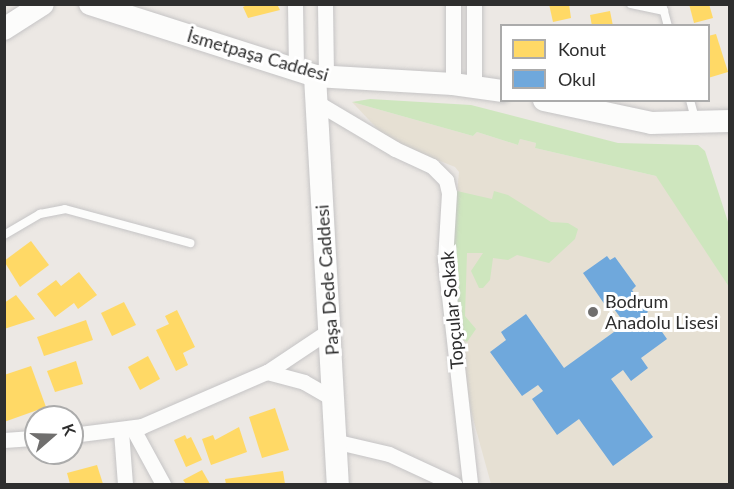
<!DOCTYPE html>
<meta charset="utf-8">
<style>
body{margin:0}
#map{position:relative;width:734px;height:489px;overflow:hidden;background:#ece8e4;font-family:Lato,sans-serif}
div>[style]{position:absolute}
.education>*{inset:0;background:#e6e0d3}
.green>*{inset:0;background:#cee6be}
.homes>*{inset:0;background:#ffd966}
.schools>*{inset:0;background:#6fa8dc}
.roads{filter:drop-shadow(0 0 2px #c5c4c5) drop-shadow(0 0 2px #c5c4c5)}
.lane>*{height:8px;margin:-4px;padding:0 4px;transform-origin:4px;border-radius:4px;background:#fcfcfb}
.street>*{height:15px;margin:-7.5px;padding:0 7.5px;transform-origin:7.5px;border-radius:7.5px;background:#fcfcfb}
.secondary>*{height:22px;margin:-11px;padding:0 11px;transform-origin:11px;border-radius:11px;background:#fcfcfb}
.dots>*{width:16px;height:16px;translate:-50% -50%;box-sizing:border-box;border:3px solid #fff;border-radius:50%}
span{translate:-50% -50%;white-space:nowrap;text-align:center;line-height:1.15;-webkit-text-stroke:6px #fff;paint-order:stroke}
.street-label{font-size:18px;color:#2e2e2e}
.poi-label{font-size:18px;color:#2e2e2e}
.left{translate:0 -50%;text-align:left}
.frame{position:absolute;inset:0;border:6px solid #2e2e2e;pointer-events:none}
.legend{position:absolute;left:500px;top:24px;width:210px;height:78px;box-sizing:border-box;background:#fff;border:2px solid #ababab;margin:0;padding:8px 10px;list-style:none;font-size:18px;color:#2e2e2e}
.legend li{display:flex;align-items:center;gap:12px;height:30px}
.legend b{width:30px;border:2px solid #ababab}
.north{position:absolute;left:24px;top:405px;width:60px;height:60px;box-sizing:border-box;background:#fff;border:2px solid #ababab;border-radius:50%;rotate:70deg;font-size:16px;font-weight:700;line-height:24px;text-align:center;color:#2e2e2e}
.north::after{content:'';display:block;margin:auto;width:21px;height:27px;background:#706f6e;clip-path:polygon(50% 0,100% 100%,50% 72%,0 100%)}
</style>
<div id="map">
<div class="education">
<div style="clip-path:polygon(352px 102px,473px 136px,477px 132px,518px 145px,520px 139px,536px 143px,535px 148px,656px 176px,661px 181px,729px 287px,729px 484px,491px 484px,472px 415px,458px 337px,452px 247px,459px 172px,455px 167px,388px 140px)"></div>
</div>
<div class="green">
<div style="clip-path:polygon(370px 99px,471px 105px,618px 143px,698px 145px,705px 151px,729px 225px,729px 287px,656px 176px,535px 148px,536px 143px,520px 139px,518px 145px,477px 132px,473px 136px,352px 102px)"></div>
<div style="clip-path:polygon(457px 191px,492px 199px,494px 191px,508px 195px,551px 222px,568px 223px,578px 229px,575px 239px,549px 263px,517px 255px,508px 260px,493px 258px,490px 280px,483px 288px,479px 288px,471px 271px,483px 253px,467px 253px,465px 316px,476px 329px,467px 342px,458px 337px,452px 251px)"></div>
</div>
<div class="homes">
<div style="clip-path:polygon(249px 4px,277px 4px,280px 10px,248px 18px,243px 7px)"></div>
<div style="clip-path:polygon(549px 4px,569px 4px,571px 18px,553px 22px)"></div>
<div style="clip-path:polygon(689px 4px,709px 4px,713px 18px,694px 23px)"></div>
<div style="clip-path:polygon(610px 11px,613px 26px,592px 26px,590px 15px)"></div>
<div style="clip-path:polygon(716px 34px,728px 72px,708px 78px,708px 36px)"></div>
<div style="clip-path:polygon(31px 241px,49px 265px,20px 287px,4px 261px)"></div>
<div style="clip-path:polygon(79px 272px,97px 295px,78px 309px,74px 303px,55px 317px,37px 294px,56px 280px,61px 286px)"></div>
<div style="clip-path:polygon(16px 295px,35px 319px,4px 329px,4px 303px)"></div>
<div style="clip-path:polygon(124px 302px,136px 325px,112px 336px,101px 313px)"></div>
<div style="clip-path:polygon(177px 310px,195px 347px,183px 353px,188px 365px,176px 371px,156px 330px,169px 324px,165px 316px)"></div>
<div style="clip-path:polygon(86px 320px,93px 340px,44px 356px,37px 337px)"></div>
<div style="clip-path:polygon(148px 356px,160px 379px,140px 390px,128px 367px)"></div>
<div style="clip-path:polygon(76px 361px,83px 384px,55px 392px,47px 371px)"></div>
<div style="clip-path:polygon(31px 366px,46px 407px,4px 422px,4px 375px)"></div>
<div style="clip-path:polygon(275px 408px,289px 450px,262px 458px,249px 417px)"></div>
<div style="clip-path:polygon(239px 427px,247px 452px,211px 465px,202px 439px,213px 435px,215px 440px)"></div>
<div style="clip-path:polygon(185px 435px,187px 439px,191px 437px,202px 460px,186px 467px,174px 440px)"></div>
<div style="clip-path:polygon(97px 465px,103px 484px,70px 484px,67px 473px)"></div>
<div style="clip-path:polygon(202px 470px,210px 484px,186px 484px,183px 480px)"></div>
<div style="clip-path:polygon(283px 471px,285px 484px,226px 484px,225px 479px)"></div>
</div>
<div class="schools">
<div style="clip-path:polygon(607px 256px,610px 260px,615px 257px,636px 286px,632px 290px,648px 312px,644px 315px,649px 322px,653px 319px,667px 339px,641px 358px,648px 368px,631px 381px,623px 370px,611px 379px,653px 437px,613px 466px,579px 419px,557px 435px,532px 399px,543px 391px,538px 385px,522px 396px,490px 352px,506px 340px,501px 332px,526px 314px,564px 368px,625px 324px,609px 302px,605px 305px,583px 273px)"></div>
</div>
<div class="roads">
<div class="lane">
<div style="left:631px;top:4px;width:34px;rotate:12deg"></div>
<div style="left:662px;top:4px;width:23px;rotate:75deg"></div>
<div style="left:690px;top:100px;width:20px;rotate:75deg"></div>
<div style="left:4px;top:235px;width:42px;rotate:-30.3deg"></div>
<div style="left:40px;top:214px;width:25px;rotate:-11deg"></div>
<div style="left:65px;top:209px;width:130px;rotate:15.2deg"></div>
</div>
<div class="street">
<div style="left:295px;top:4px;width:65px;rotate:89.1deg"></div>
<div style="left:325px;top:4px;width:73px;rotate:89.2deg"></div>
<div style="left:474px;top:4px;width:82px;rotate:90deg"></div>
<div style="left:453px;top:84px;width:80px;rotate:-90deg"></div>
<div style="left:316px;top:102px;width:92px;rotate:30.7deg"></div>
<div style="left:395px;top:149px;width:41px;rotate:24.7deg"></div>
<div style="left:432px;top:166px;width:20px;rotate:45deg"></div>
<div style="left:446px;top:180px;width:13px;rotate:77deg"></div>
<div style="left:449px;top:193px;width:67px;rotate:93.4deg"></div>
<div style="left:445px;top:260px;width:225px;rotate:83.6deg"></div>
<div style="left:330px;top:330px;width:76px;rotate:146.3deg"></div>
<div style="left:267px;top:372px;width:38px;rotate:15deg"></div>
<div style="left:304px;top:382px;width:36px;rotate:30deg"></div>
<div style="left:133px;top:429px;width:63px;rotate:61.4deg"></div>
<div style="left:121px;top:431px;width:53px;rotate:85.7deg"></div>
<div style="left:72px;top:435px;width:71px;rotate:-7.3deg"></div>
<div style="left:142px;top:426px;width:136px;rotate:-23.4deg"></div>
<div style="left:4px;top:440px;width:32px;rotate:-4deg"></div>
<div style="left:338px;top:442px;width:52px;rotate:13.2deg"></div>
<div style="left:389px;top:454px;width:72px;rotate:24.8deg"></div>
</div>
<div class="secondary">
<div style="left:90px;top:4px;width:236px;rotate:17.7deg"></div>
<div style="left:315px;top:76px;width:138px;rotate:3.3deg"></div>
<div style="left:453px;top:84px;width:49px;rotate:8.1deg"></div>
<div style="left:4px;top:29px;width:46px;rotate:-32.7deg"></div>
<div style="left:315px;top:76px;width:409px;rotate:86.8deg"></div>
<div style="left:544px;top:100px;width:109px;rotate:12.1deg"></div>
<div style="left:651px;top:123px;width:79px;rotate:-1.5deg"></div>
</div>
</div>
<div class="dots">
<div style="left:593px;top:312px;background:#706f6e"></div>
</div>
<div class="street-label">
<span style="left:258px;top:55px;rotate:16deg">İsmetpaşa Caddesi</span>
<span style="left:327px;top:280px;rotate:-94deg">Paşa Dede Caddesi</span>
<span style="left:452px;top:310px;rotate:-95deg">Topçular Sokak</span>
</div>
<div class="poi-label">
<span class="left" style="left:605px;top:312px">Bodrum<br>Anadolu Lisesi</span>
</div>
<div class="frame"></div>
<ul class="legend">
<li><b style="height:16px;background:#ffd966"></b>Konut</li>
<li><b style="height:16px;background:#6fa8dc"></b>Okul</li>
</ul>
<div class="north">K</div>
</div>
